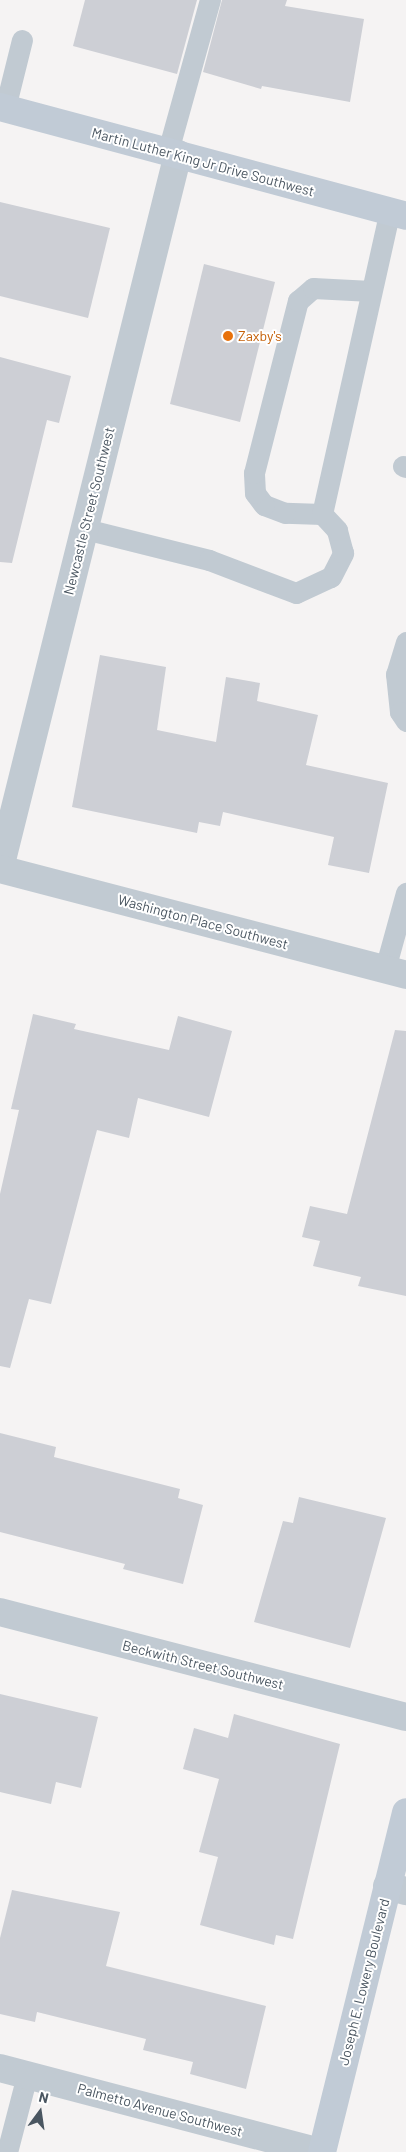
<!DOCTYPE html>
<style>
body{margin:0}
#map{position:relative;width:406px;height:2152px;overflow:hidden;background:#f5f3f3;font-family:Barlow,sans-serif}
div>[style]{position:absolute}
.building>*{inset:0;background:#cdcfd5}
.lane>*{height:21px;margin:-10.5px;padding:0 10.5px;transform-origin:10.5px;border-radius:10.5px;background:#c1cad2}
.street>*{height:28px;margin:-14px;padding:0 14px;transform-origin:14px;border-radius:14px;background:#c1cad2}
.secondary>*{height:28px;margin:-14px;padding:0 14px;transform-origin:14px;border-radius:14px;background:#c1cbd6}
.dots>*{width:14px;height:14px;translate:-50% -50%;box-sizing:border-box;border:2px solid #fff;border-radius:50%}
span{translate:-50% -50%;white-space:nowrap;text-align:center;line-height:1.15;-webkit-text-stroke:4px #fff;paint-order:stroke}
.street-label{font-size:14px;color:#4a5661}
.food-label{font-size:14px;color:#c56008}
.left{translate:0 -50%;text-align:left}
.north{position:absolute;left:15px;top:2087px;width:50px;height:50px;-webkit-text-stroke:4px #fff;paint-order:stroke;rotate:14deg;font-size:14px;font-weight:700;line-height:20px;text-align:center;color:#4a5661}
.north::after{content:'';display:block;margin:auto;width:18px;height:22px;background:#4a5661;clip-path:polygon(50% 0,100% 100%,50% 72%,0 100%)}
</style>
<div id="map">
<div class="building">
<div style="clip-path:polygon(85px 0,197px 0,177px 74px,73px 46px)"></div>
<div style="clip-path:polygon(222px 0,287px 0,285px 6px,364px 19px,350px 102px,262px 86px,261px 89px,203px 72px)"></div>
<div style="clip-path:polygon(0 202px,110px 228px,88px 318px,0 296px)"></div>
<div style="clip-path:polygon(204px 264px,275px 282px,240px 422px,170px 404px)"></div>
<div style="clip-path:polygon(0 357px,71px 376px,59px 423px,47px 420px,12px 563px,0 562px)"></div>
<div style="clip-path:polygon(100px 655px,166px 667px,157px 730px,216px 742px,226px 677px,260px 683px,257px 701px,318px 715px,306px 765px,388px 783px,369px 873px,328px 865px,334px 837px,223px 812px,220px 826px,199px 822px,197px 833px,72px 807px)"></div>
<div style="clip-path:polygon(33px 1014px,76px 1024px,74px 1029px,169px 1050px,178px 1016px,232px 1031px,209px 1117px,138px 1098px,129px 1138px,97px 1130px,51px 1304px,29px 1299px,10px 1368px,0 1366px,0 1194px,19px 1110px,11px 1109px)"></div>
<div style="clip-path:polygon(395px 1030px,406px 1031px,406px 1296px,358px 1286px,361px 1277px,313px 1266px,320px 1241px,302px 1237px,310px 1206px,347px 1214px)"></div>
<div style="clip-path:polygon(0 1433px,56px 1447px,54px 1457px,180px 1489px,178px 1498px,203px 1505px,183px 1584px,123px 1569px,125px 1564px,0 1532px)"></div>
<div style="clip-path:polygon(299px 1497px,386px 1518px,350px 1648px,254px 1622px,283px 1521px,293px 1523px)"></div>
<div style="clip-path:polygon(0 1694px,98px 1717px,81px 1788px,56px 1782px,51px 1804px,0 1792px)"></div>
<div style="clip-path:polygon(234px 1714px,340px 1744px,293px 1939px,276px 1935px,274px 1945px,200px 1925px,218px 1857px,199px 1852px,219px 1779px,183px 1769px,194px 1728px,228px 1738px)"></div>
<div style="clip-path:polygon(12px 1890px,120px 1912px,106px 1966px,266px 2006px,246px 2089px,190px 2074px,193px 2062px,143px 2050px,146px 2039px,37px 2012px,35px 2022px,0 2014px,0 1938px)"></div>
</div>
<div class="lane">
<div style="left:5px;top:108px;width:70px;rotate:-76deg"></div>
<div style="left:168px;top:151px;width:157px;rotate:-74.5deg"></div>
<div style="left:403px;top:466px;width:3px;rotate:18deg"></div>
<div style="left:322px;top:514px;width:37px;rotate:-178deg"></div>
<div style="left:285px;top:513px;width:22px;rotate:-159deg"></div>
<div style="left:264px;top:505px;width:15px;rotate:-127deg"></div>
<div style="left:255px;top:493px;width:20px;rotate:-93deg"></div>
<div style="left:254px;top:473px;width:178px;rotate:-75.7deg"></div>
<div style="left:298px;top:301px;width:20px;rotate:-41deg"></div>
<div style="left:313px;top:288px;width:58px;rotate:3deg"></div>
<div style="left:85px;top:529px;width:128px;rotate:14deg"></div>
<div style="left:209px;top:560px;width:93px;rotate:20.8deg"></div>
<div style="left:296px;top:593px;width:38px;rotate:-25deg"></div>
<div style="left:331px;top:577px;width:27px;rotate:-63deg"></div>
<div style="left:343px;top:553px;width:24px;rotate:-105deg"></div>
<div style="left:337px;top:530px;width:22px;rotate:-133deg"></div>
<div style="left:322px;top:514px;width:311px;rotate:-77.4deg"></div>
<div style="left:406px;top:642px;width:34px;rotate:107deg"></div>
<div style="left:396px;top:674px;width:38px;rotate:84deg"></div>
<div style="left:400px;top:712px;width:11px;rotate:56deg"></div>
<div style="left:385px;top:969px;width:79px;rotate:-74.6deg"></div>
<div style="left:7px;top:2152px;width:80px;rotate:-75.4deg"></div>
</div>
<div class="street">
<div style="left:0;top:868px;width:736px;rotate:-76deg"></div>
<div style="left:0;top:869px;width:420px;rotate:14.6deg"></div>
<div style="left:0;top:1612px;width:419px;rotate:14.5deg"></div>
<div style="left:387px;top:1886px;width:20px;rotate:15deg"></div>
<div style="left:0;top:2068px;width:331px;rotate:14.7deg"></div>
</div>
<div class="secondary">
<div style="left:0;top:107px;width:420px;rotate:15deg"></div>
<div style="left:322px;top:2152px;width:350px;rotate:-76.1deg"></div>
</div>
<div class="dots">
<div style="left:228px;top:336px;background:#e8710a"></div>
</div>
<div class="street-label">
<span style="left:203px;top:162px;rotate:15deg">Martin Luther King Jr Drive Southwest</span>
<span style="left:89px;top:511px;rotate:-76deg">Newcastle Street Southwest</span>
<span style="left:203px;top:922px;rotate:15deg">Washington Place Southwest</span>
<span style="left:203px;top:1665px;rotate:14deg">Beckwith Street Southwest</span>
<span style="left:364px;top:1982px;rotate:-76deg">Joseph E. Lowery Boulevard</span>
<span style="left:160px;top:2110px;rotate:15deg">Palmetto Avenue Southwest</span>
</div>
<div class="food-label">
<span class="left" style="left:238px;top:336px">Zaxby's</span>
</div>
<div class="north">N</div>
</div>
